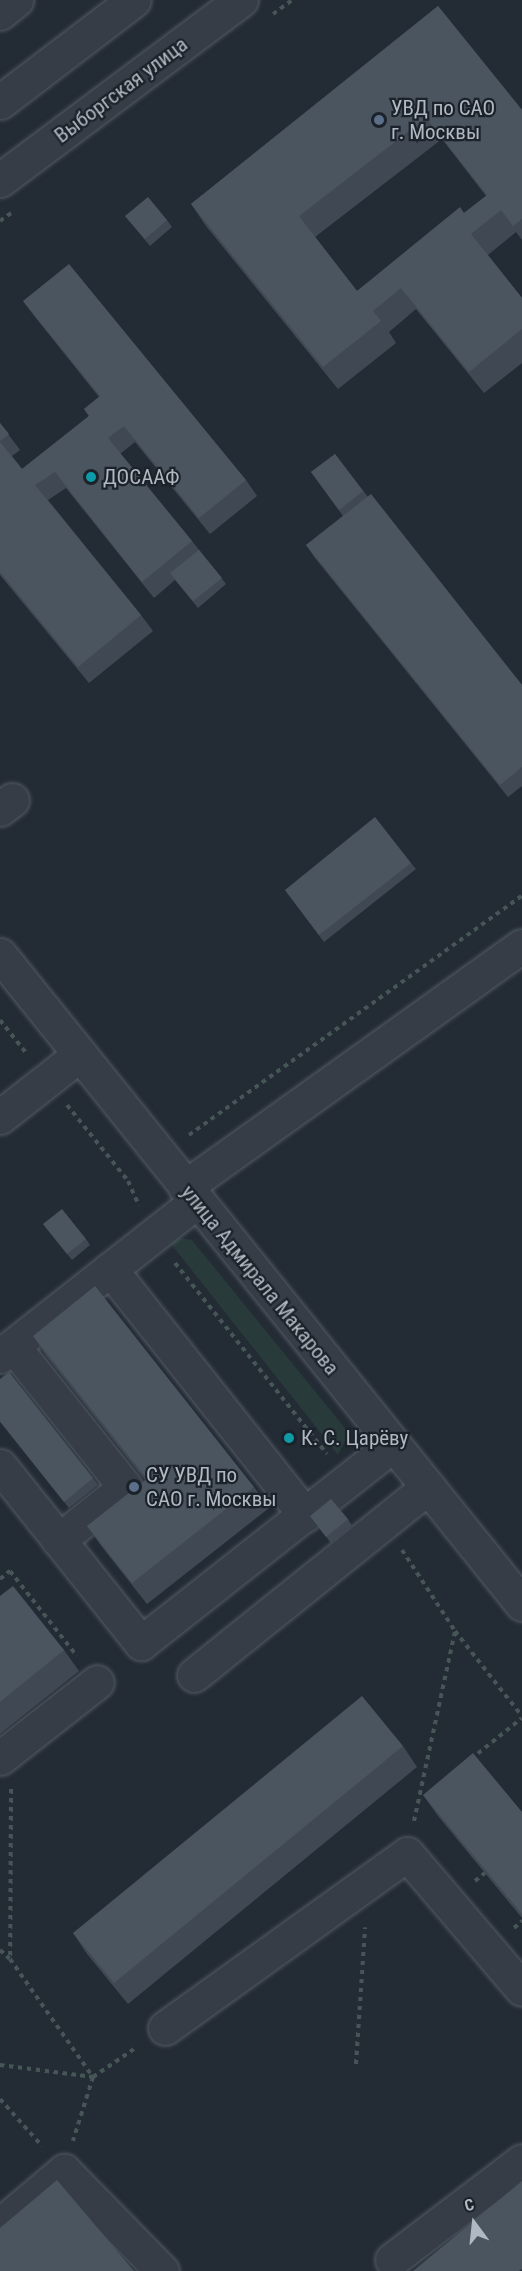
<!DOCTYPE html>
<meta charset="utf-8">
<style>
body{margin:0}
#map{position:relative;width:522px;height:2271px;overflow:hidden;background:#232b35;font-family:"Roboto Condensed",sans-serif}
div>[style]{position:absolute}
.green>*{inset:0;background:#283a3a}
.path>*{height:4px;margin-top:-2px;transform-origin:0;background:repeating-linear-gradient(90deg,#465657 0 4.5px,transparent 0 9px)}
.roads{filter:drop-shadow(0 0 2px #535b63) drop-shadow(0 0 2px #535b63)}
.minor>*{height:33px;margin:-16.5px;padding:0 16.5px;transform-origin:16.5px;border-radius:16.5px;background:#363d46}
.wall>*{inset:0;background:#404953}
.building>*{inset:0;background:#4b5560}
.dots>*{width:16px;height:16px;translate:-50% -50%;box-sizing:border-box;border:3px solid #1b222a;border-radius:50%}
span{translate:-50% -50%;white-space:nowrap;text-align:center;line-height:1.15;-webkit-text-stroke:4.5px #1b222a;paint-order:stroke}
.street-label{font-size:21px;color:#b0b8c2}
.poi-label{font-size:21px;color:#b0b8c2}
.left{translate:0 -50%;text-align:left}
.north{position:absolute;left:444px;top:2193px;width:60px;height:60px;-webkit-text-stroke:4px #1b222a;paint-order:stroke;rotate:345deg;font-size:16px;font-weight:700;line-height:24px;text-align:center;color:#b0b8c2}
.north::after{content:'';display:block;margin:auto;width:21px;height:27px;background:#b0b8c2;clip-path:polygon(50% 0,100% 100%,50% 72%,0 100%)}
</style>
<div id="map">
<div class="green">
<div style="clip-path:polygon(181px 1238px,192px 1240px,349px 1433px,338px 1455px,171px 1244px)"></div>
</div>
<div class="path">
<div style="left:273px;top:14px;width:24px;rotate:-36deg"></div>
<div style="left:0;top:221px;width:14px;rotate:-36deg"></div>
<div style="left:0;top:1020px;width:43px;rotate:51.5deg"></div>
<div style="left:67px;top:1105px;width:97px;rotate:51.2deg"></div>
<div style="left:128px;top:1181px;width:27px;rotate:66deg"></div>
<div style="left:189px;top:1135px;width:410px;rotate:-35.7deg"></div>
<div style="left:175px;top:1263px;width:244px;rotate:51.5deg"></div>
<div style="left:402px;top:1550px;width:97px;rotate:56.8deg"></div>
<div style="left:455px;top:1631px;width:108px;rotate:51.8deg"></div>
<div style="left:0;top:1579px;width:13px;rotate:-39deg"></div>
<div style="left:10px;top:1571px;width:108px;rotate:51.8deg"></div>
<div style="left:471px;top:1759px;width:65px;rotate:-38.8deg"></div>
<div style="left:11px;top:1789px;width:170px;rotate:90.3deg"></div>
<div style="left:10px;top:1959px;width:144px;rotate:54.9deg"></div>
<div style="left:93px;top:2077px;width:53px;rotate:-34.3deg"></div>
<div style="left:414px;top:1821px;width:194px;rotate:-77.8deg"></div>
<div style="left:475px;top:1881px;width:13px;rotate:-39deg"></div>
<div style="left:514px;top:1928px;width:11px;rotate:-41deg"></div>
<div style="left:0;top:1950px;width:13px;rotate:42deg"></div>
<div style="left:356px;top:2064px;width:137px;rotate:-86.2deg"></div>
<div style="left:0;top:2065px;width:94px;rotate:7.4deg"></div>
<div style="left:93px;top:2077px;width:67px;rotate:107.4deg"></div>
<div style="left:0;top:2099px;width:63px;rotate:48.2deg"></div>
</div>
<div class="roads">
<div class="minor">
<div style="left:0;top:13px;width:21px;rotate:-39deg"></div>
<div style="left:0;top:102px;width:168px;rotate:-37.3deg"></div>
<div style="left:0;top:180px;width:301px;rotate:-36.8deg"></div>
<div style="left:0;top:809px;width:15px;rotate:-37deg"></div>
<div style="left:0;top:955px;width:833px;rotate:51.19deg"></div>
<div style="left:0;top:1117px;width:100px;rotate:-38.1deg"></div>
<div style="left:185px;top:1187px;width:414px;rotate:-35.6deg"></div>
<div style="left:110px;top:1269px;width:314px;rotate:51.6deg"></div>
<div style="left:13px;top:1346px;width:180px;rotate:51.5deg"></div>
<div style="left:125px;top:1487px;width:85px;rotate:141.2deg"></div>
<div style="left:59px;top:1540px;width:132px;rotate:51.5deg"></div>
<div style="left:141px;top:1643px;width:320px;rotate:-38.2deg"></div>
<div style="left:0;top:1356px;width:249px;rotate:-38.2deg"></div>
<div style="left:0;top:1466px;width:95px;rotate:51.4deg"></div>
<div style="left:194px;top:1675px;width:300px;rotate:-38.8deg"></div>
<div style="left:0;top:1758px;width:123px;rotate:-38.1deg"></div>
<div style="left:165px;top:2028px;width:298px;rotate:-35.7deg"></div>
<div style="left:407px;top:1854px;width:177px;rotate:49.6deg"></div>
<div style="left:0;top:2225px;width:84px;rotate:-40.2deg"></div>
<div style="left:64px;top:2171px;width:140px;rotate:45.6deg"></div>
<div style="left:392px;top:2260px;width:163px;rotate:-37.3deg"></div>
</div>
</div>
<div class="wall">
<div style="clip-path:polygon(evenodd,438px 6px,522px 110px,522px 240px,516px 232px,488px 255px,522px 298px,522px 363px,484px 393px,416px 309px,389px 332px,396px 343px,338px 389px,206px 226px,191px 204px,438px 6px,442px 139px,486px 196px,464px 213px,357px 291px,315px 237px,442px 139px)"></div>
<div style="clip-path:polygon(125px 216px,167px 220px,172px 227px,150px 246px)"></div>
<div style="clip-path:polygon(23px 301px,246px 480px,257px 496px,210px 534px,135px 442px,120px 454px,192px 541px,226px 584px,198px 608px,175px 580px,154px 598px,66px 488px,48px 500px,141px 615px,153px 631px,89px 683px,0 575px,0 423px,20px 450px,12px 456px,22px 469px,89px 416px,84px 409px,99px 397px,35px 317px)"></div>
<div style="clip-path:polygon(335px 454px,368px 497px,522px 685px,522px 786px,508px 797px,315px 558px,306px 545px,343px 516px,311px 472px)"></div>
<div style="clip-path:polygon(411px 863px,416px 869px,324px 942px,285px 890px)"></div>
<div style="clip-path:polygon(43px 1224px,86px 1239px,90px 1245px,72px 1260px)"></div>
<div style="clip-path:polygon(33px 1336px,254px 1487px,269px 1508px,147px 1604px,102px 1547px,87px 1526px,145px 1480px,47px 1357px)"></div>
<div style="clip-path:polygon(0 1379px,93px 1478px,98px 1485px,69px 1508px,0 1422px)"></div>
<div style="clip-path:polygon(310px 1516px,348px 1519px,352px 1526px,331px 1543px)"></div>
<div style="clip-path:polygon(0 1596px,64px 1650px,79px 1671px,0 1734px)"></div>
<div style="clip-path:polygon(403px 1746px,417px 1767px,128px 2004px,87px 1954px,73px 1933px)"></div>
<div style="clip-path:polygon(423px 1795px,522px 1812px,522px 1918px,438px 1816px)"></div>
</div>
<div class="building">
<div style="clip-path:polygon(evenodd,438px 6px,522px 110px,522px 219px,513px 226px,501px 210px,471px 234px,522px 298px,522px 329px,469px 372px,401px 288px,373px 311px,381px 321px,323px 367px,191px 204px,438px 6px,426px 118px,487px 195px,464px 213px,460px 207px,357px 291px,299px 216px,426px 118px)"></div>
<div style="clip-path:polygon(148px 197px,167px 220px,145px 239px,125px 216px)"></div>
<div style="clip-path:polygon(69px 264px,246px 480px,199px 518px,124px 426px,108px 438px,192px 541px,142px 582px,55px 472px,35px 485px,141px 615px,78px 667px,0 572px,0 442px,22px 469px,89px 416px,84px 409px,100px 396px,23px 301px)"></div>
<div style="clip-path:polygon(0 423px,9px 434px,0 441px)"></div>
<div style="clip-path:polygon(335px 454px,363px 491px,339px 510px,311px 472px)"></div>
<div style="clip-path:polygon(371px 494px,522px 685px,522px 767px,500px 785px,306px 545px)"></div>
<div style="clip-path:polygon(199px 550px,222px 578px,193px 601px,170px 573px)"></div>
<div style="clip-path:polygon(375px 817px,411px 863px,319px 935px,285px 890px)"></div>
<div style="clip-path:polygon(62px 1209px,86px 1239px,67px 1254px,43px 1224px)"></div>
<div style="clip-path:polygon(95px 1286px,254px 1487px,132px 1583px,87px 1526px,147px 1479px,33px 1336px)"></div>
<div style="clip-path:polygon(9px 1372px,93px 1478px,64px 1502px,0 1421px,0 1379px)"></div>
<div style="clip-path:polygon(331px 1499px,348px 1519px,326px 1537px,310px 1516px)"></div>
<div style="clip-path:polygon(13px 1586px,64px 1650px,0 1702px,0 1596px)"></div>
<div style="clip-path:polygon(362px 1696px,403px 1746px,114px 1983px,73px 1933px)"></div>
<div style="clip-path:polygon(473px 1753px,522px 1812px,522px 1914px,423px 1795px)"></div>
<div style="clip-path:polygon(57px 2180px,134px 2271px,0 2271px,0 2228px)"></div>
<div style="clip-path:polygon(522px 2181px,522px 2269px,519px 2271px,413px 2271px)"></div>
</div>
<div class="dots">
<div style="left:379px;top:120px;background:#5c6f8a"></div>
<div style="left:91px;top:477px;background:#0f9aa8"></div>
<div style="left:289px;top:1438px;background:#0f9aa8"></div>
<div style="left:134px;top:1487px;background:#5c6f8a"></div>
</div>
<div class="street-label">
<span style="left:121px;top:90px;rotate:-37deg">Выборгская улица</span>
<span style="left:260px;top:1280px;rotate:51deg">улица Адмирала Макарова</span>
</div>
<div class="poi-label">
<span class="left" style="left:391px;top:120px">УВД по САО<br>г. Москвы</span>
<span class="left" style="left:103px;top:477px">ДОСААФ</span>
<span class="left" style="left:301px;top:1438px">К. С. Царёву</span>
<span class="left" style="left:146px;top:1487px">СУ УВД по<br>САО г. Москвы</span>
</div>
<div class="north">С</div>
</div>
